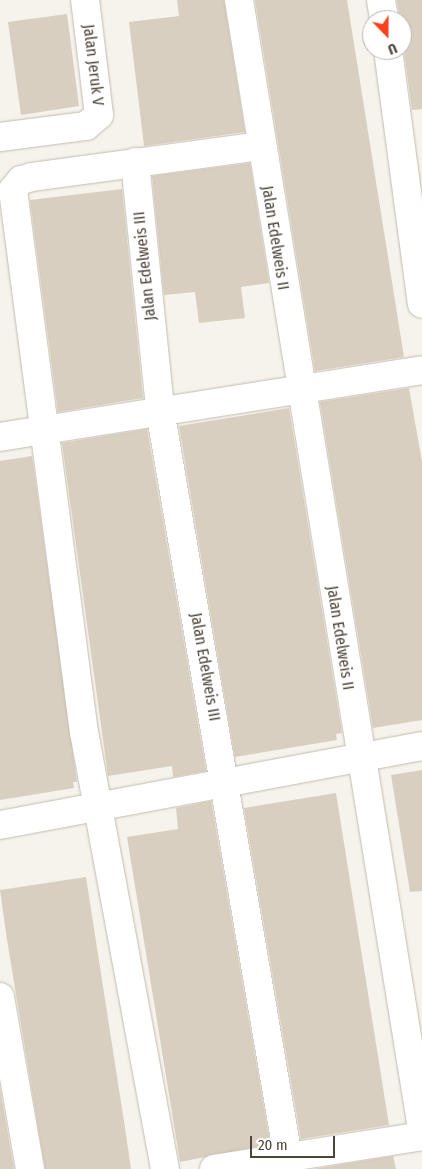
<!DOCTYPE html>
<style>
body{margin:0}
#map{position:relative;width:422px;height:1169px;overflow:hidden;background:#f6f3ec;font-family:"Fira Sans Condensed",sans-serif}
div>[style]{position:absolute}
.building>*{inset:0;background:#d8cfc1}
.roads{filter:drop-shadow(0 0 1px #c2bbae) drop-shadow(0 0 1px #c2bbae)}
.street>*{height:28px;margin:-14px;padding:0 14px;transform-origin:14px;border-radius:14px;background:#fff}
span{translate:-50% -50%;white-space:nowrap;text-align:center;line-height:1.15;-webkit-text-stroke:4px #fff;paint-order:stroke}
.street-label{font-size:16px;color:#4b4439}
.north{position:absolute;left:362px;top:10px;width:50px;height:50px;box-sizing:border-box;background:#fff;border:1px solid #b7b4b0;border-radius:50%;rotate:158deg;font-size:14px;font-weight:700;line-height:20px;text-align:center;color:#4b4439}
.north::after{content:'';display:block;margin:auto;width:18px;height:22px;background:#fc3f1d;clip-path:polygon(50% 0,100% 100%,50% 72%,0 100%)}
.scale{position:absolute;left:250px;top:1136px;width:85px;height:22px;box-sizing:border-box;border:2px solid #4b4439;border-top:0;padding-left:6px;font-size:15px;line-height:18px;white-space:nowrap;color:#4b4439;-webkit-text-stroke:4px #fff;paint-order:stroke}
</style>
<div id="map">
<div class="building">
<div style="clip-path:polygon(177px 0,224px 0,245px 132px,144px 146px,129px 22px,179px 16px)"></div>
<div style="clip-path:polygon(255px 0,347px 0,404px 357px,315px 371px)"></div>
<div style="clip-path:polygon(397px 0,422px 0,422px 109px,412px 110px)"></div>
<div style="clip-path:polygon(67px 14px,79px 106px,21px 115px,8px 22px)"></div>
<div style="clip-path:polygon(250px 163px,269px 283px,241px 287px,245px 318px,199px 323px,195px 292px,164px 295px,152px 176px)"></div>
<div style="clip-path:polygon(122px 189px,143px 398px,58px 412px,30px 200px)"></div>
<div style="clip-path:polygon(409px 388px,422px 462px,422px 720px,373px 728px,320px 402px)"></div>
<div style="clip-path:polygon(289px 408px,342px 733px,336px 734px,337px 740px,235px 757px,179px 426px)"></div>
<div style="clip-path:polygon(147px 429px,206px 771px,173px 777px,172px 766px,108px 776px,62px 443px)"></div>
<div style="clip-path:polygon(32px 456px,77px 782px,73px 782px,74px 788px,0 800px,0 461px)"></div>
<div style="clip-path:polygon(422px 770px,422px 891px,410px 892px,391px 775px)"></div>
<div style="clip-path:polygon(336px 793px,389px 1125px,301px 1139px,244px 808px)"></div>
<div style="clip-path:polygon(211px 801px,270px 1144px,180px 1162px,127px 837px,178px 829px,176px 808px)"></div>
<div style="clip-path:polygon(86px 877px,125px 1128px,131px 1169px,45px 1169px,7px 940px,0 890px)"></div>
<div style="clip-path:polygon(0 1088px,14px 1169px,0 1169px)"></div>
<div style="clip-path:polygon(393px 1156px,396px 1169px,314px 1169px)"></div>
</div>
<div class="roads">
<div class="street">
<div style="left:239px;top:0;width:1144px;rotate:80.79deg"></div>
<div style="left:381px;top:0;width:20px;rotate:81deg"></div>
<div style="left:388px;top:50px;width:256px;rotate:82.4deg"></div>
<div style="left:0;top:137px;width:87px;rotate:-7.3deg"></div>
<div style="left:86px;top:126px;width:17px;rotate:-40deg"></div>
<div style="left:99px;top:115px;width:116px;rotate:-96.9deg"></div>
<div style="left:135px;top:162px;width:249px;rotate:84.2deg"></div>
<div style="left:160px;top:410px;width:770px;rotate:80.28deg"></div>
<div style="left:0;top:437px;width:427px;rotate:-9deg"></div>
<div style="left:0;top:825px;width:429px;rotate:-10.6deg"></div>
<div style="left:0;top:997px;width:175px;rotate:80.1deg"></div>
<div style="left:165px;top:1169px;width:443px;rotate:-100.5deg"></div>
<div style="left:84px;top:733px;width:548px;rotate:-97.45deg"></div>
<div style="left:13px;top:190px;width:13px;rotate:-51deg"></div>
<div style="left:21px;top:180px;width:11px;rotate:-15deg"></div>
<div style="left:32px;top:177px;width:231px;rotate:-7.7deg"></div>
<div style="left:214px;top:1169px;width:211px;rotate:-9deg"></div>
</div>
</div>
<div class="street-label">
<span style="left:93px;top:65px;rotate:83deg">Jalan Jeruk V</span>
<span style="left:275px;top:238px;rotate:81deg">Jalan Edelweis II</span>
<span style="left:145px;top:266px;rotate:-96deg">Jalan Edelweis III</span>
<span style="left:340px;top:638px;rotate:81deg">Jalan Edelweis II</span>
<span style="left:205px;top:667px;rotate:80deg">Jalan Edelweis III</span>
</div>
<div class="north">U</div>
<div class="scale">20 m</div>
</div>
